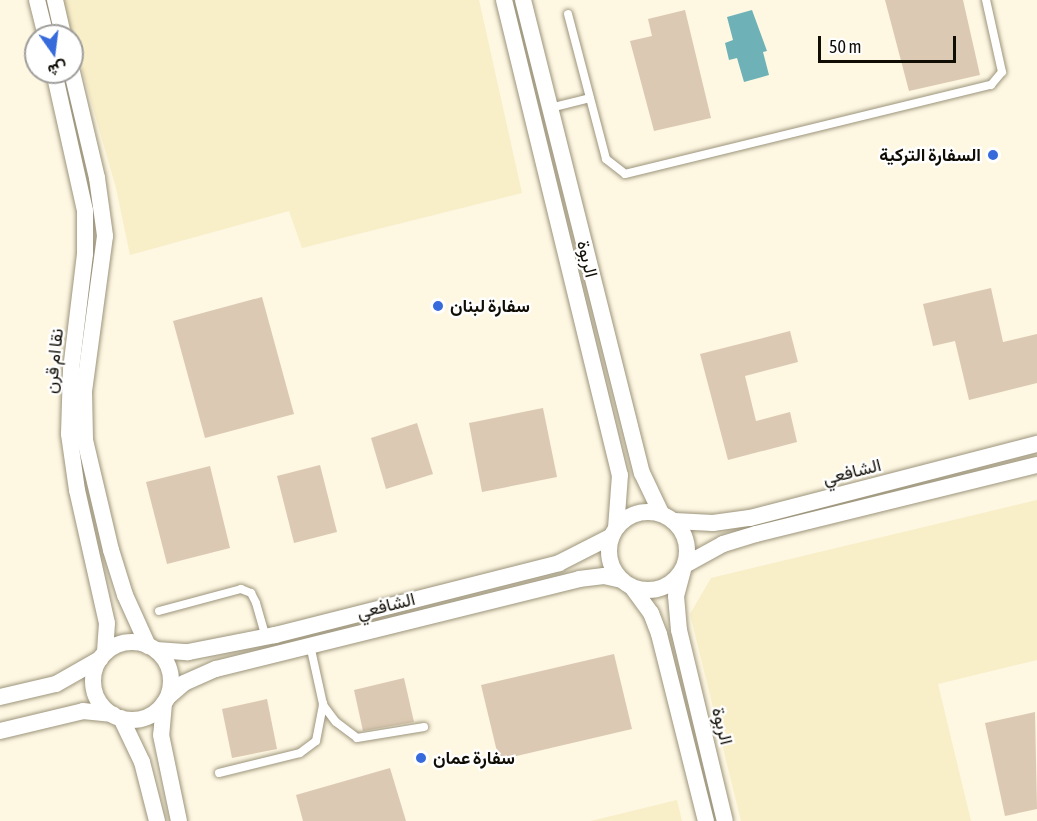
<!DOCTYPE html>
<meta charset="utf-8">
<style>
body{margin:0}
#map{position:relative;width:1037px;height:821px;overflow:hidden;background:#fef7e2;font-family:"Asap Condensed",Vazirmatn,sans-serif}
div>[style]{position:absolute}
.sand>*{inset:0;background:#f8eec8}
.water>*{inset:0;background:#6eb2b7}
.building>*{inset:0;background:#dcc9b3}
.roads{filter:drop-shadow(0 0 2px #9c947b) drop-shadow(0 0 2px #9c947b)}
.service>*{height:8px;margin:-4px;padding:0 4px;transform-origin:4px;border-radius:4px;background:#fff}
.minor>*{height:16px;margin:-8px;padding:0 8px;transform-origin:8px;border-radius:8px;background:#fff}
.minor>.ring{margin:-8px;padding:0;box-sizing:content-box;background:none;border:16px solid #fff;border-radius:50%}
.dots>*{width:16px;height:16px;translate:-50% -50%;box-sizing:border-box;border:3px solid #fff;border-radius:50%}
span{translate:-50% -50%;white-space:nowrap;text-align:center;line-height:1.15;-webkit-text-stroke:4.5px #fff;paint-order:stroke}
.poi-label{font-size:18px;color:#100d05;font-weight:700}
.right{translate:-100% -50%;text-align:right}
.left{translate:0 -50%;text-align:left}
.street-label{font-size:18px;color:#100d05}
.north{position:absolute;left:24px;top:24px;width:60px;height:60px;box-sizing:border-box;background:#fff;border:2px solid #9f9e9b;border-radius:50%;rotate:166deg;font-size:16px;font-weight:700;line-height:24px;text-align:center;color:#100d05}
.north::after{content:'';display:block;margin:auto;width:21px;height:27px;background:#376ada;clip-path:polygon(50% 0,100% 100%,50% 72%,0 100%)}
.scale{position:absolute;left:818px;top:36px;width:138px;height:27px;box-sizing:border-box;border:3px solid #100d05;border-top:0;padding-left:8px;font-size:18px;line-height:21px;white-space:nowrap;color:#100d05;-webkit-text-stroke:4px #fff;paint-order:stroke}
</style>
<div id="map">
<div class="sand">
<div style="clip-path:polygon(62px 0,479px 0,522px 193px,302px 248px,289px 211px,130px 255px,116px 188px)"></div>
<div style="clip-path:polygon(1037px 500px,1037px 660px,938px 684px,971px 821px,741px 821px,690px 614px,711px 578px)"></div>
<div style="clip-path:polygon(677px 800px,682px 821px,591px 821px)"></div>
</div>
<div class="water">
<div style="clip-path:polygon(752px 10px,767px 51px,763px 52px,769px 75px,744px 82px,737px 58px,729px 60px,725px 43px,733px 40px,727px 17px)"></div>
</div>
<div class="building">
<div style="clip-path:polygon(885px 0,963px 0,980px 75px,909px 91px)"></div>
<div style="clip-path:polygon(685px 10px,711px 118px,654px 131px,630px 41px,652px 36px,648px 19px)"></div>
<div style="clip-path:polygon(991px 288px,1003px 342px,1037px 334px,1037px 383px,969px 400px,955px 341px,933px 346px,923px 304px)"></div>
<div style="clip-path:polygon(262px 297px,294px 414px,205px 438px,173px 321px)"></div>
<div style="clip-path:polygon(790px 331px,798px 362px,745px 376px,756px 421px,790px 412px,797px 442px,728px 460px,700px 354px)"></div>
<div style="clip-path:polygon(543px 408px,557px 477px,482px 492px,469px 423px)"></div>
<div style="clip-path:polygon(417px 423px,433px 474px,386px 489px,371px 438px)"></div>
<div style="clip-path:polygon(320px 465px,337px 532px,294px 543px,277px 476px)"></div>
<div style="clip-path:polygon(210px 466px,230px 548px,167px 564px,146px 482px)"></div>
<div style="clip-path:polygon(614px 654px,632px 729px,499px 760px,481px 685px)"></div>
<div style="clip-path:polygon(404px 678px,414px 722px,363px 731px,354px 690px)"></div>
<div style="clip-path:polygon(267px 699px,277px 749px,232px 758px,222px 709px)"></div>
<div style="clip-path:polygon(1035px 712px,1037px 809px,1005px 816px,985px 723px)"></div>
<div style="clip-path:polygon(390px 768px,406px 821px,303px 821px,296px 795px)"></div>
</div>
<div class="roads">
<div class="service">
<div style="left:568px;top:14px;width:150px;rotate:75.3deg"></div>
<div style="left:606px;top:159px;width:24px;rotate:38deg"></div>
<div style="left:625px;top:174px;width:377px;rotate:-13.7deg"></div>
<div style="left:991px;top:85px;width:17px;rotate:-50deg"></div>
<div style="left:1002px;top:72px;width:74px;rotate:-102.5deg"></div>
<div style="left:550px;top:108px;width:41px;rotate:-14deg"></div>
<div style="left:159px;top:611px;width:85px;rotate:-15deg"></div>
<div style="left:241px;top:589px;width:11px;rotate:22deg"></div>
<div style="left:251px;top:593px;width:11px;rotate:63deg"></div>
<div style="left:256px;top:603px;width:35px;rotate:74deg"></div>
<div style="left:323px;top:705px;width:21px;rotate:53deg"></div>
<div style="left:336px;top:722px;width:26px;rotate:37deg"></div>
<div style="left:357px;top:738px;width:68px;rotate:-9.3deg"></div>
<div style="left:219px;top:773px;width:83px;rotate:-13.9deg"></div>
<div style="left:300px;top:753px;width:20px;rotate:-37deg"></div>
<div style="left:316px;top:741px;width:38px;rotate:-79deg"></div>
<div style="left:323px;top:704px;width:60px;rotate:-102.4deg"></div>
</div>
<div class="minor">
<div style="left:37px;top:0;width:37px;rotate:76deg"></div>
<div style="left:55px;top:0;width:37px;rotate:77deg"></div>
<div style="left:504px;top:0;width:489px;rotate:76.3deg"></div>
<div style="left:620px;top:475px;width:53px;rotate:94.3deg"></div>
<div style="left:523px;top:0;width:488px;rotate:75.9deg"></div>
<div style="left:642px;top:473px;width:44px;rotate:64.6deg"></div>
<div style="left:54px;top:72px;width:142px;rotate:77.4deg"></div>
<div style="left:85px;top:211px;width:43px;rotate:90deg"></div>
<div style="left:85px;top:254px;width:117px;rotate:96.9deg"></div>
<div style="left:71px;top:370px;width:64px;rotate:91.8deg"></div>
<div style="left:69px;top:434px;width:57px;rotate:81.9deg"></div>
<div style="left:77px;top:490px;width:136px;rotate:77.3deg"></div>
<div style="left:107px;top:623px;width:30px;rotate:94deg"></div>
<div style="left:72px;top:72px;width:109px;rotate:76.7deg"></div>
<div style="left:97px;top:178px;width:59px;rotate:82.1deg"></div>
<div style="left:105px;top:236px;width:156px;rotate:97.7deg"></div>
<div style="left:84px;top:391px;width:49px;rotate:88.8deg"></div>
<div style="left:85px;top:440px;width:113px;rotate:76.7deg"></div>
<div style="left:111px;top:550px;width:47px;rotate:72.7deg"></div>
<div style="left:125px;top:595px;width:56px;rotate:65.7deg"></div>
<div class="ring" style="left:609px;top:512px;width:62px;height:62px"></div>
<div style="left:674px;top:521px;width:39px;rotate:3deg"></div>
<div style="left:713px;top:523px;width:37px;rotate:-8deg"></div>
<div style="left:750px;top:518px;width:296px;rotate:-14.5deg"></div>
<div style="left:685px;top:565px;width:43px;rotate:-28.9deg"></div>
<div style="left:723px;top:544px;width:34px;rotate:-17deg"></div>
<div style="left:756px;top:534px;width:289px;rotate:-13.8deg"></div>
<div style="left:683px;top:570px;width:27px;rotate:105deg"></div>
<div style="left:676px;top:596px;width:34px;rotate:85deg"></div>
<div style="left:679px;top:630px;width:196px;rotate:76.5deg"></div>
<div style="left:632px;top:587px;width:32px;rotate:54deg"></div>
<div style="left:651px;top:613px;width:22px;rotate:69deg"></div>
<div style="left:659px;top:634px;width:193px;rotate:75.9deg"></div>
<div class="ring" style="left:93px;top:642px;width:62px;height:62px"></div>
<div style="left:156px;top:650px;width:32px;rotate:4deg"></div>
<div style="left:188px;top:652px;width:89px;rotate:-11.1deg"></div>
<div style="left:275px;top:635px;width:293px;rotate:-14.2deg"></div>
<div style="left:559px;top:563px;width:59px;rotate:-27deg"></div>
<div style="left:0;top:697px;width:57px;rotate:-13.1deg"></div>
<div style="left:56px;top:684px;width:51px;rotate:-29.6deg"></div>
<div style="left:168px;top:697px;width:21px;rotate:-41deg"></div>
<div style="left:184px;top:683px;width:35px;rotate:-24deg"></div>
<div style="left:216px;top:669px;width:374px;rotate:-13.9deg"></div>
<div style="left:579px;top:579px;width:25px;rotate:-7deg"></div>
<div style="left:604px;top:576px;width:18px;rotate:13deg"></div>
<div style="left:164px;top:703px;width:32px;rotate:95deg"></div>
<div style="left:161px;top:735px;width:88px;rotate:78.2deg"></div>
<div style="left:121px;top:718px;width:49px;rotate:64.5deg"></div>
<div style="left:142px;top:762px;width:61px;rotate:75.7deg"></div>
<div style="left:0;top:731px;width:85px;rotate:-13.5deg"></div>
<div style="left:83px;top:711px;width:30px;rotate:6deg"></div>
</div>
</div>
<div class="dots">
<div style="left:993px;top:155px;background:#376ada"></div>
<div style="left:438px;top:306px;background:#376ada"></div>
<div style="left:421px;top:758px;background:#376ada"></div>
</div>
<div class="poi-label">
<span class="right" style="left:981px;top:155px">السفارة التركية</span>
<span class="left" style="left:450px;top:306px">سفارة لبنان</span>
<span class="left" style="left:433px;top:758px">سفارة عمان</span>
</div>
<div class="street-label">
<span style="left:587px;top:259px;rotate:76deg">الربوة</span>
<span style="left:54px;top:361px;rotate:-84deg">نقا ام قرن</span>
<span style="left:852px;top:472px;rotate:-14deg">الشافعي</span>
<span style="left:386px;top:606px;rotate:-14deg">الشافعي</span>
<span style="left:722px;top:726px;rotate:76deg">الربوة</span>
</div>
<div class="north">ش</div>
<div class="scale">50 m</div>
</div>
